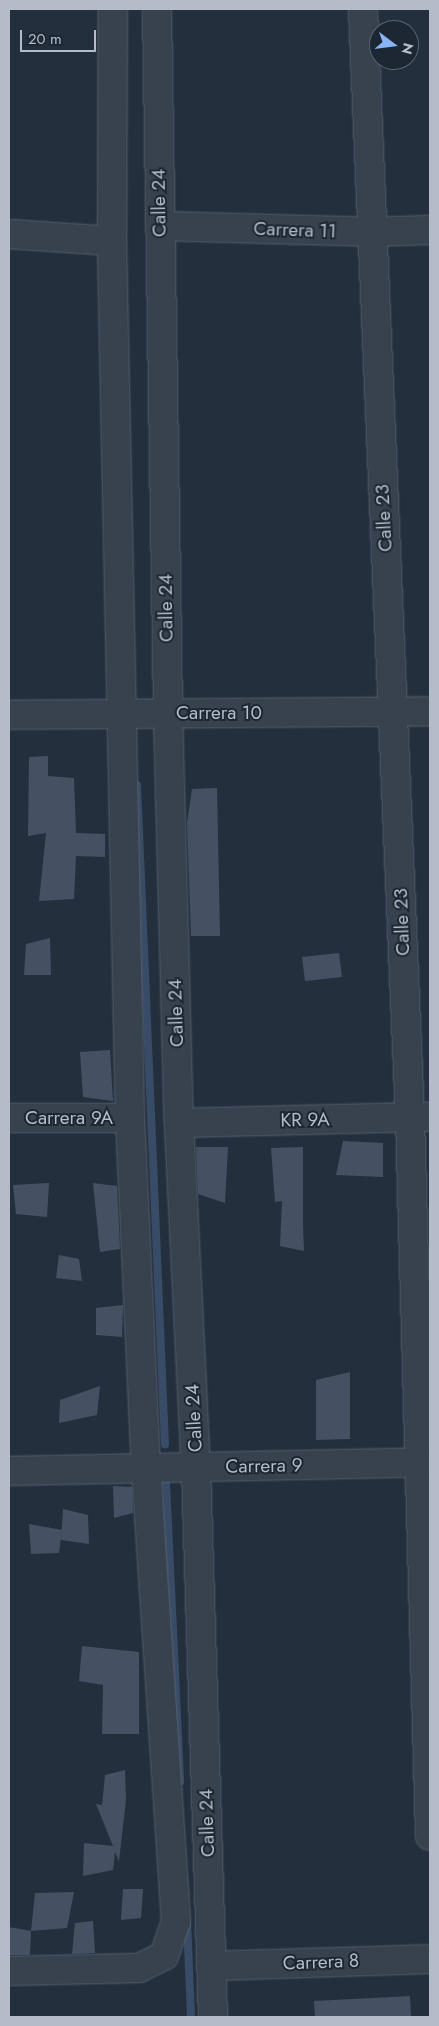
<!DOCTYPE html>
<style>
body{margin:0}
#map{position:relative;width:439px;height:2026px;overflow:hidden;background:#242f3e;font-family:Jost,sans-serif}
div>[style]{position:absolute}
.stream>*{height:8px;margin:-4px;padding:0 4px;transform-origin:4px;border-radius:4px;background:#394c67}
.building>*{inset:0;background:#455162}
.roads{filter:drop-shadow(0 0 1px #565f6c) drop-shadow(0 0 1px #565f6c)}
.minor>*{height:28px;margin:-14px;padding:0 14px;transform-origin:14px;border-radius:14px;background:#38414e}
span{translate:-50% -50%;white-space:nowrap;text-align:center;line-height:1.15;-webkit-text-stroke:4px #1d2633;paint-order:stroke}
.street-label{font-size:19px;color:#b4bcc9}
.frame{position:absolute;inset:0;border:10px solid #b4bcc9;pointer-events:none}
.north{position:absolute;left:369px;top:20px;width:50px;height:50px;box-sizing:border-box;background:#1d2633;border:1px solid #59626f;border-radius:50%;rotate:105deg;font-size:14px;font-weight:700;line-height:20px;text-align:center;color:#b4bcc9}
.north::after{content:'';display:block;margin:auto;width:18px;height:22px;background:#8ab4f8;clip-path:polygon(50% 0,100% 100%,50% 72%,0 100%)}
.scale{position:absolute;left:20px;top:30px;width:76px;height:22px;box-sizing:border-box;border:2px solid #b4bcc9;border-top:0;padding-left:6px;font-size:15px;line-height:18px;white-space:nowrap;color:#b4bcc9;-webkit-text-stroke:4px #1d2633;paint-order:stroke}
</style>
<div id="map">
<div class="stream">
<div style="left:137px;top:785px;width:660px;rotate:87.57deg"></div>
<div style="left:166px;top:1482px;width:300px;rotate:87.3deg"></div>
<div style="left:187px;top:1921px;width:96px;rotate:87.6deg"></div>
</div>
<div class="building">
<div style="clip-path:polygon(48px 756px,48px 776px,74px 778px,76px 833px,105px 834px,105px 857px,76px 856px,74px 899px,39px 901px,46px 833px,28px 836px,29px 757px)"></div>
<div style="clip-path:polygon(217px 788px,220px 936px,191px 936px,187px 823px,192px 789px)"></div>
<div style="clip-path:polygon(50px 938px,51px 975px,24px 975px,26px 944px)"></div>
<div style="clip-path:polygon(339px 953px,342px 977px,305px 981px,302px 957px)"></div>
<div style="clip-path:polygon(110px 1050px,113px 1101px,83px 1097px,80px 1052px)"></div>
<div style="clip-path:polygon(343px 1141px,383px 1143px,383px 1177px,336px 1175px)"></div>
<div style="clip-path:polygon(196px 1147px,228px 1147px,225px 1203px,198px 1194px)"></div>
<div style="clip-path:polygon(303px 1147px,303px 1225px,304px 1251px,280px 1246px,282px 1201px,275px 1202px,271px 1148px)"></div>
<div style="clip-path:polygon(49px 1183px,47px 1217px,16px 1214px,13px 1185px)"></div>
<div style="clip-path:polygon(93px 1183px,117px 1186px,120px 1249px,100px 1252px)"></div>
<div style="clip-path:polygon(59px 1255px,79px 1259px,82px 1281px,56px 1278px)"></div>
<div style="clip-path:polygon(123px 1305px,122px 1337px,96px 1335px,96px 1308px)"></div>
<div style="clip-path:polygon(350px 1372px,350px 1439px,316px 1440px,316px 1380px)"></div>
<div style="clip-path:polygon(100px 1386px,97px 1415px,59px 1423px,60px 1400px)"></div>
<div style="clip-path:polygon(113px 1486px,132px 1487px,133px 1513px,114px 1518px)"></div>
<div style="clip-path:polygon(63px 1509px,88px 1515px,89px 1544px,61px 1540px)"></div>
<div style="clip-path:polygon(29px 1524px,62px 1530px,59px 1553px,31px 1554px)"></div>
<div style="clip-path:polygon(82px 1646px,139px 1652px,139px 1734px,102px 1734px,103px 1685px,79px 1681px)"></div>
<div style="clip-path:polygon(125px 1770px,126px 1800px,119px 1861px,115px 1852px,113px 1870px,83px 1876px,84px 1843px,113px 1846px,96px 1804px,102px 1805px,105px 1775px)"></div>
<div style="clip-path:polygon(123px 1889px,143px 1889px,141px 1918px,121px 1920px)"></div>
<div style="clip-path:polygon(74px 1892px,67px 1928px,31px 1931px,35px 1893px)"></div>
<div style="clip-path:polygon(93px 1921px,95px 1953px,72px 1954px,75px 1923px)"></div>
<div style="clip-path:polygon(9px 1927px,31px 1931px,30px 1955px,9px 1955px)"></div>
<div style="clip-path:polygon(410px 1996px,411px 2016px,315px 2017px,314px 2001px)"></div>
</div>
<div class="roads">
<div class="minor">
<div style="left:157px;top:9px;width:704px;rotate:89.1deg"></div>
<div style="left:168px;top:713px;width:410px;rotate:88.5deg"></div>
<div style="left:179px;top:1123px;width:345px;rotate:87.2deg"></div>
<div style="left:196px;top:1468px;width:549px;rotate:88.23deg"></div>
<div style="left:363px;top:9px;width:1110px;rotate:87.57deg"></div>
<div style="left:410px;top:1118px;width:718px;rotate:88.4deg"></div>
<div style="left:160px;top:226px;width:210px;rotate:1.6deg"></div>
<div style="left:370px;top:232px;width:60px;rotate:-1.9deg"></div>
<div style="left:9px;top:234px;width:103px;rotate:3.9deg"></div>
<div style="left:9px;top:715px;width:421px;rotate:-0.5deg"></div>
<div style="left:9px;top:1118px;width:121px"></div>
<div style="left:179px;top:1123px;width:251px;rotate:-1.4deg"></div>
<div style="left:9px;top:1471px;width:421px;rotate:-1.2deg"></div>
<div style="left:211px;top:1966px;width:219px;rotate:-1.8deg"></div>
<div style="left:9px;top:1971px;width:130px;rotate:-1.3deg"></div>
<div style="left:139px;top:1968px;width:28px;rotate:-26deg"></div>
<div style="left:164px;top:1956px;width:37px;rotate:-71deg"></div>
<div style="left:176px;top:1921px;width:453px;rotate:-93.8deg"></div>
<div style="left:146px;top:1469px;width:351px;rotate:-92.6deg"></div>
<div style="left:130px;top:1118px;width:877px;rotate:-91.18deg"></div>
<div style="left:112px;top:241px;width:232px;rotate:-89.8deg"></div>
</div>
</div>
<div class="street-label">
<span style="left:159px;top:203px;rotate:-91deg">Calle 24</span>
<span style="left:295px;top:230px;rotate:2deg">Carrera 11</span>
<span style="left:384px;top:518px;rotate:-93deg">Calle 23</span>
<span style="left:166px;top:608px;rotate:-91deg">Calle 24</span>
<span style="left:219px;top:713px">Carrera 10</span>
<span style="left:402px;top:922px;rotate:-92deg">Calle 23</span>
<span style="left:176px;top:1013px;rotate:-92deg">Calle 24</span>
<span style="left:69px;top:1118px">Carrera 9A</span>
<span style="left:305px;top:1120px;rotate:-1deg">KR 9A</span>
<span style="left:194px;top:1418px;rotate:-93deg">Calle 24</span>
<span style="left:264px;top:1466px;rotate:-1deg">Carrera 9</span>
<span style="left:207px;top:1823px;rotate:-92deg">Calle 24</span>
<span style="left:321px;top:1962px;rotate:-2deg">Carrera 8</span>
</div>
<div class="frame"></div>
<div class="north">N</div>
<div class="scale">20 m</div>
</div>
